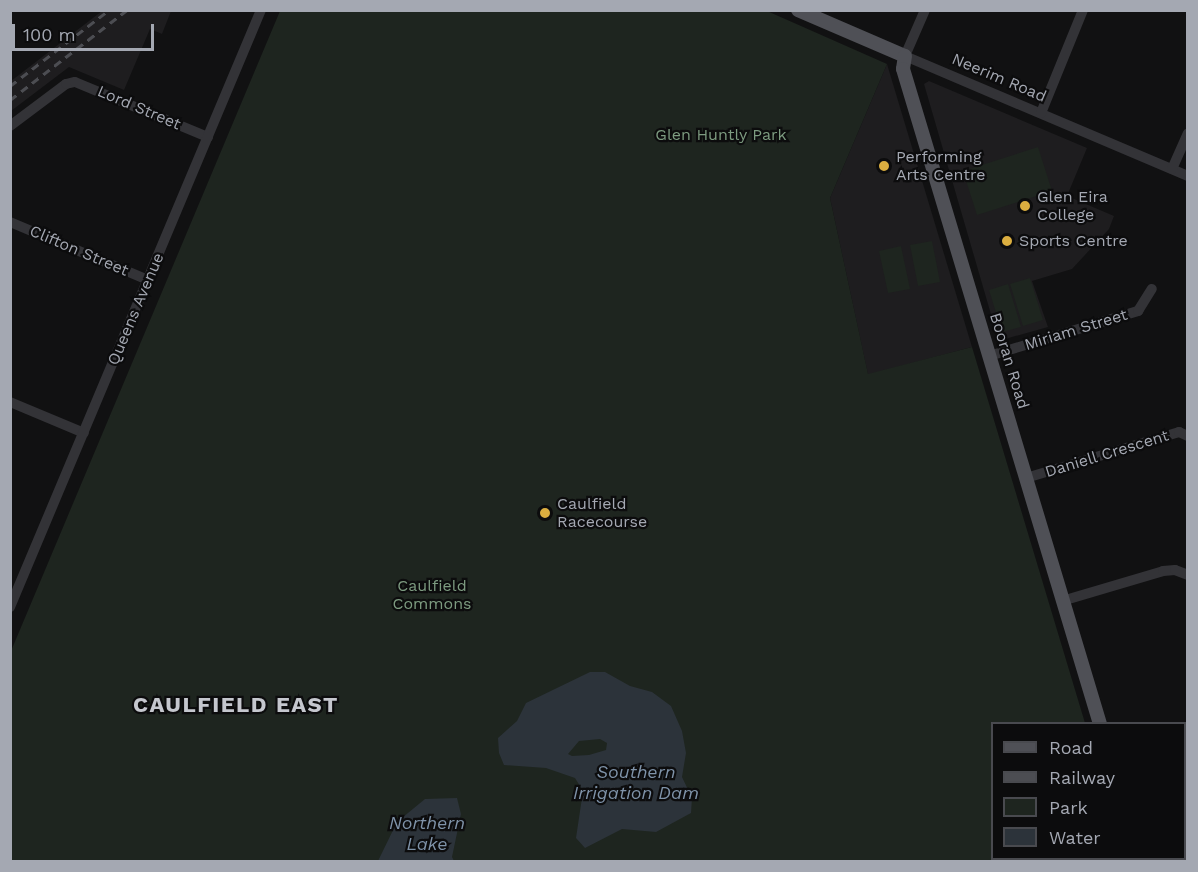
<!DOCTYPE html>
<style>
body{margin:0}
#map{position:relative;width:1198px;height:872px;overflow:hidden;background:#111112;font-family:"Work Sans",sans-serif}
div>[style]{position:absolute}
.built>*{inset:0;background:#1e1d1f}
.green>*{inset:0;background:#1e251f}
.water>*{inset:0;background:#2c333a}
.minor>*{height:10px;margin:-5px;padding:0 5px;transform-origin:5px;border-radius:5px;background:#333337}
.major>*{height:14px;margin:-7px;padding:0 7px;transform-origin:7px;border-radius:7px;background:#4f5056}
.rail>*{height:3px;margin-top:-1.5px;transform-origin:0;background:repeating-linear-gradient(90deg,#4c4d52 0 8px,transparent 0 14px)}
.dots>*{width:16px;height:16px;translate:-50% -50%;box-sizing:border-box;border:3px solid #0c0c0d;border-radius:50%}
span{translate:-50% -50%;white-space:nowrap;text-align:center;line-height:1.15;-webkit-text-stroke:4.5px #0c0c0d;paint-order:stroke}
.street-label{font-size:16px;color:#a4a8b2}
.park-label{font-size:16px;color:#7d9b80}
.poi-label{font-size:16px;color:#a4a8b2}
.left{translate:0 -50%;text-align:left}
.water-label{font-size:18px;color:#7f93a9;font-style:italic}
.district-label{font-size:22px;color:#c5c7ce;font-weight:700;letter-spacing:1.5px}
.frame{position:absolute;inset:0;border:12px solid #a4a8b2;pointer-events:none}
.legend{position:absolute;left:991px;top:722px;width:195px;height:138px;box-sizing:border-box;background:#0c0c0d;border:2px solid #494a4f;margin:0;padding:8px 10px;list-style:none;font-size:18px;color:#a4a8b2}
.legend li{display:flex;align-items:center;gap:12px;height:30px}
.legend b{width:30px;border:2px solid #494a4f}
.scale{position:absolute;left:12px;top:24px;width:142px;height:27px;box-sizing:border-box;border:3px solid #a4a8b2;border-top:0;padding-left:8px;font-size:18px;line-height:21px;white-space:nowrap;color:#a4a8b2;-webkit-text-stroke:4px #0c0c0d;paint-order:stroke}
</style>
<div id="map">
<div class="built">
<div style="clip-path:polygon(102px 11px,171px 11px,162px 34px,150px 29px,124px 90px,69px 67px,11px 111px,11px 81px)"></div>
<div style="clip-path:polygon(887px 64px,972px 347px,868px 375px,830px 198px)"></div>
<div style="clip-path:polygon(929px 81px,1087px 148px,1067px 196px,1114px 216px,1109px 229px,1072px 269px,1032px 281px,1048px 327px,1005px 339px,997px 335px,924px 84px)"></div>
</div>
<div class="green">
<div style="clip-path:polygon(280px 11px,767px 11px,887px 64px,830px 198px,868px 374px,972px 347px,1085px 723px,992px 724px,992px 858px,1122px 858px,1122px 861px,11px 862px,11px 651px)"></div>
<div style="clip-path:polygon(1038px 147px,1052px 191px,977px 215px,963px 171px)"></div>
<div style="clip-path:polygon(932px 241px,940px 282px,918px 286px,910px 245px)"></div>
<div style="clip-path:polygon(901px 246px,910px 289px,888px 293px,879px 251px)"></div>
<div style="clip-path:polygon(1030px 278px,1043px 320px,1023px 326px,1010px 284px)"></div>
<div style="clip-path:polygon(1008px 284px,1021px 327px,1002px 332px,989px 290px)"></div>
</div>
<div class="water">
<div style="clip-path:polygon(evenodd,590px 672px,605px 672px,630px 686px,652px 692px,671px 706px,682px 731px,686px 753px,682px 777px,692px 798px,691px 813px,656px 832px,622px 829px,585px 848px,576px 838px,583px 791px,575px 778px,546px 768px,504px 765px,499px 753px,498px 738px,517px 721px,526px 703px,590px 672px,600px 739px,607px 743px,606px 750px,589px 755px,572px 756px,568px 754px,579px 741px,600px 739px)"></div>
<div style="clip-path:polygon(457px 798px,461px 814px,452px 857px,454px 861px,378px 861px,397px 822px,425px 799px)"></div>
</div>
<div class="minor">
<div style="left:925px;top:10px;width:50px;rotate:113.5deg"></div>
<div style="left:905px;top:56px;width:307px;rotate:23deg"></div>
<div style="left:1041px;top:113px;width:111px;rotate:-67.8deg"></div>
<div style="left:10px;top:126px;width:70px;rotate:-36.9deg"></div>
<div style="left:66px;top:84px;width:9px;rotate:-13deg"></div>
<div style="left:75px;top:82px;width:144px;rotate:22.5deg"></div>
<div style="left:1172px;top:169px;width:39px;rotate:-66deg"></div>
<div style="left:10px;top:222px;width:150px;rotate:22.8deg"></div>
<div style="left:989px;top:356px;width:156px;rotate:-16.8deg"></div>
<div style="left:1138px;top:311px;width:26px;rotate:-58deg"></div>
<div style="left:10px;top:402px;width:80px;rotate:22.7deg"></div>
<div style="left:1026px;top:478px;width:160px;rotate:-16.7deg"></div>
<div style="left:1179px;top:432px;width:10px;rotate:24deg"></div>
<div style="left:1062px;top:601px;width:105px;rotate:-16.5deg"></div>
<div style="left:1163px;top:571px;width:12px;rotate:-5deg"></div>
<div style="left:1175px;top:570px;width:14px;rotate:21deg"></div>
<div style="left:10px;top:607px;width:648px;rotate:-67.2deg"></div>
<div style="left:1184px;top:831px;width:9px;rotate:-63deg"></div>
<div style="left:1149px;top:858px;width:9px;rotate:18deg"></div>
<div style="left:1158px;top:861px;width:9px;rotate:-18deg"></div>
</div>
<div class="major">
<div style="left:798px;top:10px;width:116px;rotate:23.3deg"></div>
<div style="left:905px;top:56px;width:13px;rotate:99deg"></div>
<div style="left:903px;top:69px;width:684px;rotate:73.26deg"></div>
<div style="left:1135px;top:858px;width:4px;rotate:76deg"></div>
</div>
<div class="rail">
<div style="left:10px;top:86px;width:125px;rotate:-37.5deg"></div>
<div style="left:10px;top:100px;width:148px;rotate:-37.6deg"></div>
</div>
<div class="dots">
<div style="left:884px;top:166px;background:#dbae40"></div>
<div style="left:1025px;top:206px;background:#dbae40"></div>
<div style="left:1007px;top:241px;background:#dbae40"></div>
<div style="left:545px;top:513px;background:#dbae40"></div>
</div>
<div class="street-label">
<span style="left:999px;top:78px;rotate:23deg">Neerim Road</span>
<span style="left:139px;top:108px;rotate:23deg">Lord Street</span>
<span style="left:79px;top:251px;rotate:23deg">Clifton Street</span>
<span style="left:136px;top:309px;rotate:-67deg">Queens Avenue</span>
<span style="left:1076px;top:330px;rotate:-17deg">Miriam Street</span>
<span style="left:1009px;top:361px;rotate:73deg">Booran Road</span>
<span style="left:1107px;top:454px;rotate:-17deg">Daniell Crescent</span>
</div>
<div class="park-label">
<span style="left:721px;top:135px">Glen Huntly Park</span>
<span style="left:432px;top:595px">Caulfield<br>Commons</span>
</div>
<div class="poi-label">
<span class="left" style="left:896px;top:166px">Performing<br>Arts Centre</span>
<span class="left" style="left:1037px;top:206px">Glen Eira<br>College</span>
<span class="left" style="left:1019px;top:241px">Sports Centre</span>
<span class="left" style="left:557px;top:513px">Caulfield<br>Racecourse</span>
</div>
<div class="water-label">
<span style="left:636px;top:783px">Southern<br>Irrigation Dam</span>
<span style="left:427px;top:834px">Northern<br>Lake</span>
</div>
<div class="district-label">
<span style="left:236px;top:705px">CAULFIELD EAST</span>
</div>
<div class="frame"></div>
<ul class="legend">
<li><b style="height:8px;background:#4f5056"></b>Road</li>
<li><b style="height:8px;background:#4c4d52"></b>Railway</li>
<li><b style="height:16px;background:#1e251f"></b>Park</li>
<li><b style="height:16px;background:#2c333a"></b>Water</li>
</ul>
<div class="scale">100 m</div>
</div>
